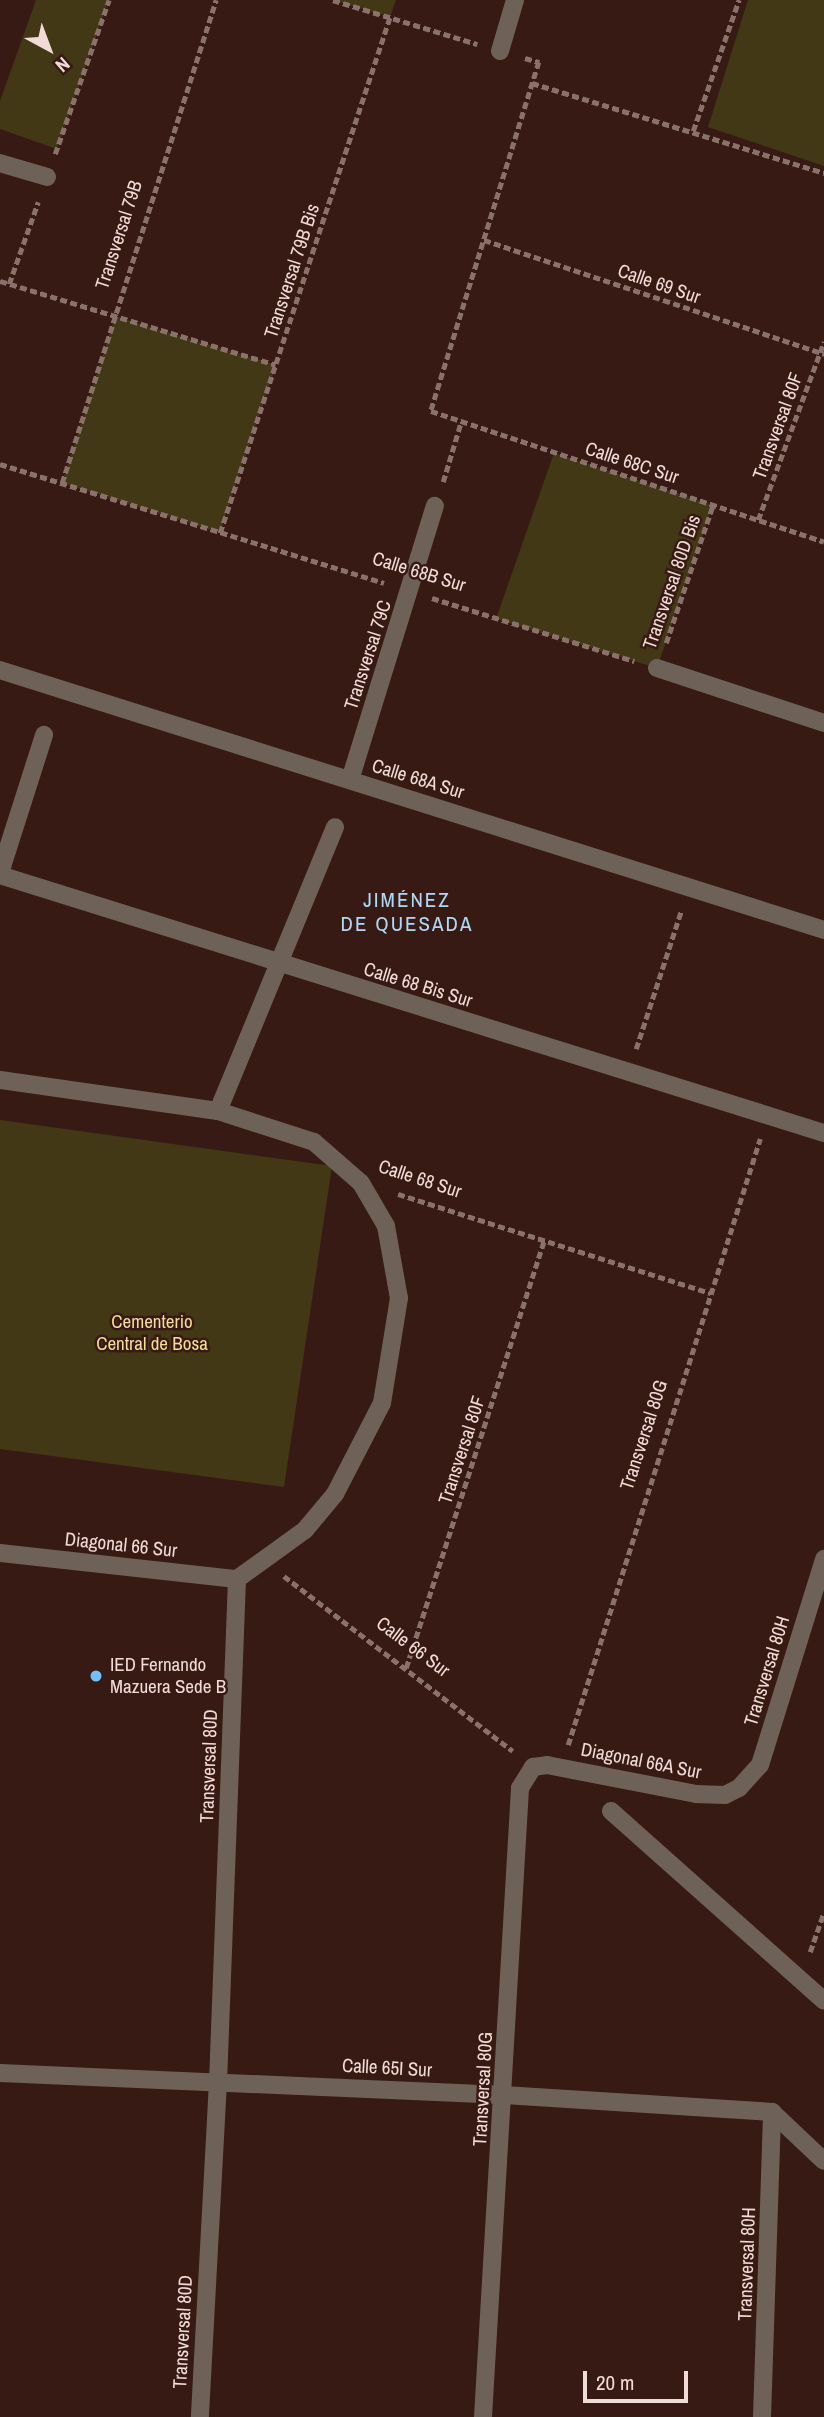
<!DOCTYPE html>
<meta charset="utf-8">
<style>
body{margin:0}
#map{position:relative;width:824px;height:2417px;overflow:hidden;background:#381a15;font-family:"Archivo Narrow",sans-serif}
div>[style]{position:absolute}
.green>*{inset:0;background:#423815}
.path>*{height:4.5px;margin-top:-2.25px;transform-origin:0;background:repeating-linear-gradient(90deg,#8b716c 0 7px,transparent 0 10.5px)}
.minor>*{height:18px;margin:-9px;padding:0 9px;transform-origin:9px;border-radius:9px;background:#6e6258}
.dots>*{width:19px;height:19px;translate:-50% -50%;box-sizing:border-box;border:4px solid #381a15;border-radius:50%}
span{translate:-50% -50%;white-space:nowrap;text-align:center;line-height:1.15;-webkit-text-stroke:5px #381a15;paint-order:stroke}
.street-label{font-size:19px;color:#f0dbd6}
.park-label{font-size:19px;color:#f3dd97}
.poi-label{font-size:19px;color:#f0dbd6}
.left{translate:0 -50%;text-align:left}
.neighbourhood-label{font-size:21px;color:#afd8f6;letter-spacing:2px}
.north{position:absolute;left:14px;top:14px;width:70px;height:70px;-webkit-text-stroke:5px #381a15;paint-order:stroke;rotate:139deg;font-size:19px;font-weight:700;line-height:28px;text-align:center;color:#f0dbd6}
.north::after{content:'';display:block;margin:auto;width:24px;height:32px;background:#f0dbd6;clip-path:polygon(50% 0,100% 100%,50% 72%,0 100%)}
.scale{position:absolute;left:583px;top:2371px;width:105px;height:32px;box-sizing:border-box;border:4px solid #f0dbd6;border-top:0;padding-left:9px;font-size:21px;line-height:24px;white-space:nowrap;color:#f0dbd6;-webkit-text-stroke:5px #381a15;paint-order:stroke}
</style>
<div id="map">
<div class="green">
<div style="clip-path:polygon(36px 0,109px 0,57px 149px,0 129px,0 101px)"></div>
<div style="clip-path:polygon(333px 0,396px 0,390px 17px)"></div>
<div style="clip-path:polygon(748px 0,824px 0,824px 166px,708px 127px)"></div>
<div style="clip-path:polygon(115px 316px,276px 365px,220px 533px,62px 483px)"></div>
<div style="clip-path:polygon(554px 453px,713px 505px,657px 668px,496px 619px)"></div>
<div style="clip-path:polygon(0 1120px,332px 1166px,284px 1487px,0 1449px)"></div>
</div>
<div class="path">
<div style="left:333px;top:0;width:151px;rotate:17deg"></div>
<div style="left:525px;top:58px;width:15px;rotate:16deg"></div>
<div style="left:539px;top:62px;width:365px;rotate:107.2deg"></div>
<div style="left:431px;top:411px;width:414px;rotate:18.4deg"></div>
<div style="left:532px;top:83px;width:306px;rotate:17.1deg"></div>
<div style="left:693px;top:131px;width:139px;rotate:-70.7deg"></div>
<div style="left:55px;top:154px;width:163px;rotate:-70.7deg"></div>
<div style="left:484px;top:240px;width:359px;rotate:18.5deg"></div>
<div style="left:0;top:281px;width:288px;rotate:16.9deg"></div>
<div style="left:9px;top:284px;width:87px;rotate:-70.5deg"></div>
<div style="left:0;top:464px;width:402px;rotate:17.2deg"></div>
<div style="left:443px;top:482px;width:63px;rotate:-73.3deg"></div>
<div style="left:62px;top:483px;width:507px;rotate:-72.32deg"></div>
<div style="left:758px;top:520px;width:190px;rotate:-69.7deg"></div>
<div style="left:220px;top:533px;width:543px;rotate:-71.77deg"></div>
<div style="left:432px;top:598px;width:212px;rotate:17.3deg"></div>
<div style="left:666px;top:643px;width:146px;rotate:-71.2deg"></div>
<div style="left:636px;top:1049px;width:145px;rotate:-71.9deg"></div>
<div style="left:398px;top:1194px;width:328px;rotate:17.6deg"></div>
<div style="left:284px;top:1576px;width:288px;rotate:37.4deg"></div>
<div style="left:406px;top:1668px;width:450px;rotate:-72.1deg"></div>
<div style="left:568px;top:1745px;width:636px;rotate:-72.42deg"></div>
<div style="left:810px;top:1952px;width:42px;rotate:-70.7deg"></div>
</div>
<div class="minor">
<div style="left:500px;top:51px;width:53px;rotate:-73.6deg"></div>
<div style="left:0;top:163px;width:49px;rotate:16.6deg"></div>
<div style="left:657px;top:668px;width:176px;rotate:18.2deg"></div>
<div style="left:0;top:670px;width:864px;rotate:17.51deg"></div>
<div style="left:350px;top:780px;width:287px;rotate:-72.8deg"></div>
<div style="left:0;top:873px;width:145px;rotate:-72.3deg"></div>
<div style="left:0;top:875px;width:863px;rotate:17.39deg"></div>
<div style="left:0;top:1080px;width:220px;rotate:8.1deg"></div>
<div style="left:218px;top:1111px;width:101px;rotate:17.9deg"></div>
<div style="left:314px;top:1142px;width:62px;rotate:41.1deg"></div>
<div style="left:361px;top:1183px;width:50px;rotate:59.8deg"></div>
<div style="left:386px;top:1226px;width:73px;rotate:79.8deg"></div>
<div style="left:399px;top:1298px;width:106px;rotate:99.2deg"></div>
<div style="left:382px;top:1403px;width:102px;rotate:117.3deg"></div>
<div style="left:335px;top:1494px;width:47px;rotate:129.8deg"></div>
<div style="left:305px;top:1530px;width:84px;rotate:144.2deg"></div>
<div style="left:237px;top:1579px;width:503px;rotate:92.16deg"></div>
<div style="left:218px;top:2082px;width:335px;rotate:93.1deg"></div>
<div style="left:218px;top:1111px;width:307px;rotate:-67.6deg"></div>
<div style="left:0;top:1553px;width:238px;rotate:6.3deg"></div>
<div style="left:611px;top:1811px;width:285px;rotate:41.7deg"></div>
<div style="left:0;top:2073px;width:504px;rotate:2.5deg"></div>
<div style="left:504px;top:2095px;width:269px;rotate:3.6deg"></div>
<div style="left:772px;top:2112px;width:71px;rotate:43.3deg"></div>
<div style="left:483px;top:2417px;width:630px;rotate:-86.63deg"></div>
<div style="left:520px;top:1788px;width:25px;rotate:-58deg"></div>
<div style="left:533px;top:1767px;width:14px;rotate:-8deg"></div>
<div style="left:547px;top:1765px;width:152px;rotate:11deg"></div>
<div style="left:696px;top:1794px;width:29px;rotate:2deg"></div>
<div style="left:725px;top:1795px;width:16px;rotate:-27deg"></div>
<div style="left:739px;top:1788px;width:31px;rotate:-48deg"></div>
<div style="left:760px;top:1765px;width:216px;rotate:-72.7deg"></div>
<div style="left:762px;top:2417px;width:305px;rotate:-88.1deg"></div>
</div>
<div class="dots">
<div style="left:96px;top:1676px;background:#73c0f6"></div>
</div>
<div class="street-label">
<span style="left:119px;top:235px;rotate:-72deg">Transversal 79B</span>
<span style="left:292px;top:271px;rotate:-72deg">Transversal 79B Bis</span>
<span style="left:659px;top:284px;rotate:19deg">Calle 69 Sur</span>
<span style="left:778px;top:426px;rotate:-70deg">Transversal 80F</span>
<span style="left:632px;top:463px;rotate:18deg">Calle 68C Sur</span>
<span style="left:419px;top:572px;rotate:17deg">Calle 68B Sur</span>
<span style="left:672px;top:582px;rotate:-71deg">Transversal 80D Bis</span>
<span style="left:368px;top:655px;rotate:-72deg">Transversal 79C</span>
<span style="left:418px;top:779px;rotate:17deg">Calle 68A Sur</span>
<span style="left:418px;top:985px;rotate:17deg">Calle 68 Bis Sur</span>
<span style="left:420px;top:1179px;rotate:18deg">Calle 68 Sur</span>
<span style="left:644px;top:1435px;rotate:-72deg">Transversal 80G</span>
<span style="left:462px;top:1450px;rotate:-72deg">Transversal 80F</span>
<span style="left:121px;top:1545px;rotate:6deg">Diagonal 66 Sur</span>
<span style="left:413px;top:1647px;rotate:37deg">Calle 66 Sur</span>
<span style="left:767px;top:1671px;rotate:-73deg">Transversal 80H</span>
<span style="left:641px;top:1761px;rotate:11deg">Diagonal 66A Sur</span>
<span style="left:209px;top:1766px;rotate:-88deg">Transversal 80D</span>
<span style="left:387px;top:2068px;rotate:3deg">Calle 65I Sur</span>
<span style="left:483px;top:2089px;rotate:-87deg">Transversal 80G</span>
<span style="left:747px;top:2264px;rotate:-88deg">Transversal 80H</span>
<span style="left:183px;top:2332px;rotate:-87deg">Transversal 80D</span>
</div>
<div class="park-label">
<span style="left:152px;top:1333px">Cementerio<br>Central de Bosa</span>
</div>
<div class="poi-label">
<span class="left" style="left:110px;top:1676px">IED Fernando<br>Mazuera Sede B</span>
</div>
<div class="neighbourhood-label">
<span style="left:407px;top:912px">JIMÉNEZ<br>DE QUESADA</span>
</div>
<div class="north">N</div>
<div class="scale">20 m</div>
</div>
